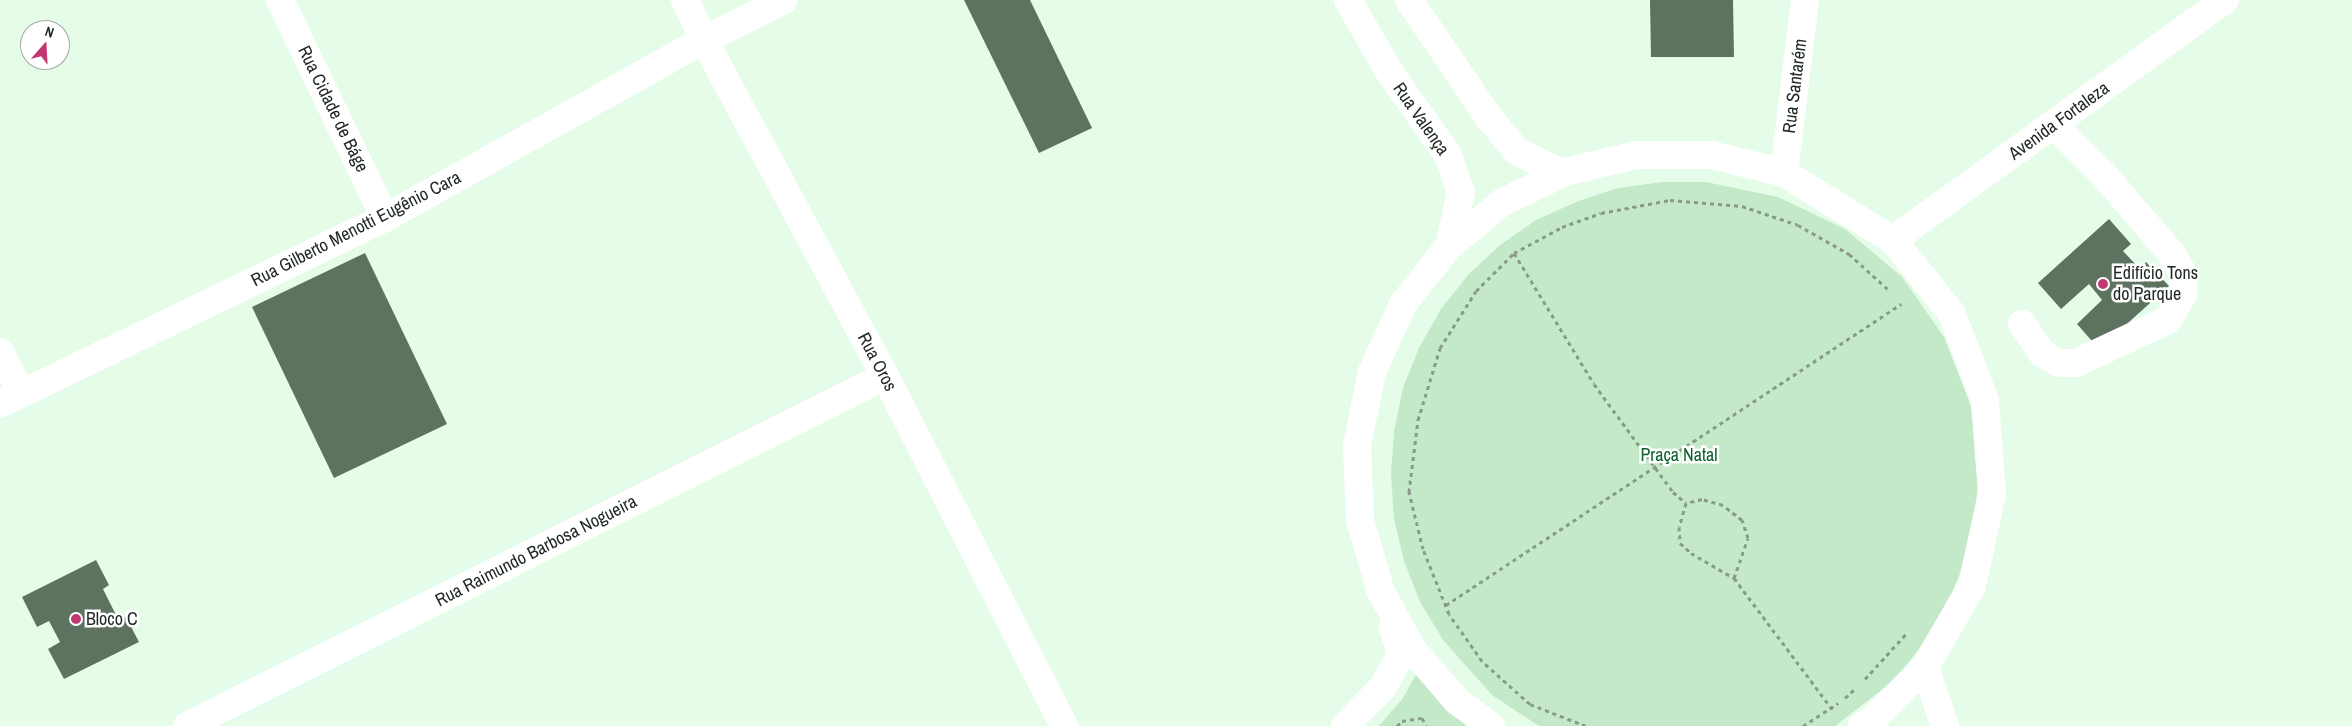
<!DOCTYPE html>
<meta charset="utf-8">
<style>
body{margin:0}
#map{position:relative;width:2352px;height:726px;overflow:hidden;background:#e5fde8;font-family:"Archivo Narrow",sans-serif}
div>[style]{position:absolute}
.green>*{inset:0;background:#c3e9c8}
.building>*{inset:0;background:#5d7360}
.path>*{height:3px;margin-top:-1.5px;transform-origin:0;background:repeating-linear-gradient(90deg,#899a8b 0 4px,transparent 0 8px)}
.minor>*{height:28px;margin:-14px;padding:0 14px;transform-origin:14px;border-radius:14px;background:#fff}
.tertiary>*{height:28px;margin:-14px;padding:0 14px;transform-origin:14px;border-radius:14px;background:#fff}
.dots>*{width:14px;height:14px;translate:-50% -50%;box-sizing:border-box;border:2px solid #fff;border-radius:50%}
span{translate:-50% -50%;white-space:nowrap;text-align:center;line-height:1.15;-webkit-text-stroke:5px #fff;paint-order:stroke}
.street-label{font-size:18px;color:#1f2820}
.poi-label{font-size:18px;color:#1f2820}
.left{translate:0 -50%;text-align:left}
.park-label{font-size:18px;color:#0a6029}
.north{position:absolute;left:20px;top:20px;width:50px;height:50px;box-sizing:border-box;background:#fff;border:1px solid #a5a9a6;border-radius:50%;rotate:19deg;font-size:14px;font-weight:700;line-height:20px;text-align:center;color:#1f2820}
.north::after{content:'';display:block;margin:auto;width:18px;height:22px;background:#c13772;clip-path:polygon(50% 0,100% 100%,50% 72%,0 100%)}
</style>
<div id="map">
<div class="green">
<div style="clip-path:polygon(1662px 182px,1706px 182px,1778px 197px,1845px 229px,1902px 277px,1944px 337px,1971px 406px,1979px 479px,1969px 552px,1940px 621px,1896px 679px,1835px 726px,1539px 726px,1492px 695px,1443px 640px,1420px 602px,1404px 561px,1394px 519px,1391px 474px,1394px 431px,1403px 388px,1419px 348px,1441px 309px,1468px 275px,1500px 245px,1536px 220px,1576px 202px,1618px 188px)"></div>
<div style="clip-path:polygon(1419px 669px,1468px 726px,1379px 726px,1403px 698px)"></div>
</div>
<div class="building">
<div style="clip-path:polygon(964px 0,1030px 0,1092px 128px,1039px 153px)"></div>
<div style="clip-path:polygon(1650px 0,1733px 0,1734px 57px,1651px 57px)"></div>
<div style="clip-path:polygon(2109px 219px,2131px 244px,2123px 251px,2140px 269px,2146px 262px,2169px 286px,2099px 349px,2077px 324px,2102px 300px,2089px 284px,2061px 309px,2038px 283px)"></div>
<div style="clip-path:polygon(365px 253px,447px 424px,334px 478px,252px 307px)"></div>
<div style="clip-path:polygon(96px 560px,109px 585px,103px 589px,119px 621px,126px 617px,139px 642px,64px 679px,48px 649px,60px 642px,49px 621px,37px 627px,22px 597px)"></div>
</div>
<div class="path">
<div style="left:1514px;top:253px;width:153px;rotate:58.6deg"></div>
<div style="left:1594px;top:384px;width:134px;rotate:53.8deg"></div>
<div style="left:1673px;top:492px;width:17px;rotate:40deg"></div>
<div style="left:1686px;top:503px;width:25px;rotate:106deg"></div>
<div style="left:1679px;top:527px;width:16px;rotate:86deg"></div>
<div style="left:1680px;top:543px;width:15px;rotate:42deg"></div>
<div style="left:1691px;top:553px;width:50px;rotate:30.2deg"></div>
<div style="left:1734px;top:578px;width:42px;rotate:-70.7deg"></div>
<div style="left:1748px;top:538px;width:19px;rotate:-108deg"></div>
<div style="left:1742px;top:520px;width:24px;rotate:-142deg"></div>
<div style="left:1723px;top:505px;width:22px;rotate:-164deg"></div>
<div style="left:1702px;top:499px;width:16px;rotate:166deg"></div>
<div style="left:1734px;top:578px;width:164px;rotate:53.2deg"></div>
<div style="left:1446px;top:605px;width:546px;rotate:-33.49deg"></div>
<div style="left:1865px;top:679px;width:61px;rotate:-47.7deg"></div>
<div style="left:1845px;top:698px;width:16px;rotate:-43deg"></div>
<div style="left:1397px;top:726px;width:7px;rotate:-45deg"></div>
<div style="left:1402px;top:721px;width:20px;rotate:-9deg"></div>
<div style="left:1422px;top:718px;width:9px;rotate:63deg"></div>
<div style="left:1586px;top:726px;width:60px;rotate:-158.6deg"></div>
<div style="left:1530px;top:704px;width:64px;rotate:-138.1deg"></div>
<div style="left:1482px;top:661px;width:57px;rotate:-125.1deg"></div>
<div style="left:1449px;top:614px;width:70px;rotate:-111.8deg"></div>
<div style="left:1423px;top:549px;width:59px;rotate:-103.8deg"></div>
<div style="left:1409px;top:492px;width:73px;rotate:-82.9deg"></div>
<div style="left:1418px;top:420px;width:75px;rotate:-73deg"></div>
<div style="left:1440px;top:348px;width:67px;rotate:-57.7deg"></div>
<div style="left:1476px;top:291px;width:54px;rotate:-45deg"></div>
<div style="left:1514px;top:253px;width:55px;rotate:-28.4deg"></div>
<div style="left:1562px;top:227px;width:41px;rotate:-19.7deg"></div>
<div style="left:1601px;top:213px;width:70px;rotate:-10.7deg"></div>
<div style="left:1670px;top:200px;width:72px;rotate:4.8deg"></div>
<div style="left:1742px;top:206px;width:59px;rotate:18.7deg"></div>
<div style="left:1798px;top:225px;width:59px;rotate:29.6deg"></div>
<div style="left:1849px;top:254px;width:55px;rotate:42.1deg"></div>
<div style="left:1803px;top:726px;width:42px;rotate:-33.3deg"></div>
</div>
<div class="minor">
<div style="left:280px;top:0;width:242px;rotate:64.3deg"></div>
<div style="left:685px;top:0;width:44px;rotate:64.6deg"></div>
<div style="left:704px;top:40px;width:382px;rotate:61.7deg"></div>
<div style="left:885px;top:376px;width:393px;rotate:62.9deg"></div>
<div style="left:1893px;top:240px;width:410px;rotate:-35.9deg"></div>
<div style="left:2022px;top:324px;width:35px;rotate:55deg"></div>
<div style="left:2042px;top:353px;width:20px;rotate:30deg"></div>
<div style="left:2059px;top:363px;width:17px"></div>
<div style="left:2076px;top:363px;width:102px;rotate:-25.1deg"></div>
<div style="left:2168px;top:320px;width:30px;rotate:-60deg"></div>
<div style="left:2183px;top:294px;width:21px;rotate:-90deg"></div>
<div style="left:2183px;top:273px;width:23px;rotate:-121deg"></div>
<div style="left:2171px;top:253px;width:101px;rotate:-130.6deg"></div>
<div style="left:2105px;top:176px;width:72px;rotate:-135deg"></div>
<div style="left:0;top:352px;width:46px;rotate:62.9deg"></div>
<div style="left:0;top:404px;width:428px;rotate:-25.8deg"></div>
<div style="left:385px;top:218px;width:365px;rotate:-29.2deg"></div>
<div style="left:704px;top:40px;width:89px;rotate:-26.6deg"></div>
<div style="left:187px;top:726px;width:781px;rotate:-26.63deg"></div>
</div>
<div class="tertiary">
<div style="left:1348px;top:0;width:84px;rotate:60.1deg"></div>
<div style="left:1390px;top:73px;width:100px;rotate:54.7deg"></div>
<div style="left:1448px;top:155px;width:40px;rotate:71.1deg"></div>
<div style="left:1461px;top:193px;width:54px;rotate:102.8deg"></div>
<div style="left:1409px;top:0;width:144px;rotate:55.8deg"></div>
<div style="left:1490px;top:119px;width:42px;rotate:49.8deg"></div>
<div style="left:1517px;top:151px;width:45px;rotate:26.6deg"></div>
<div style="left:1557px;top:171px;width:8px;rotate:7deg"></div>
<div style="left:1784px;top:173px;width:174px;rotate:-83.1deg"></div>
<div style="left:1925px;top:667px;width:62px;rotate:71.3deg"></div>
<div style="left:1345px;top:726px;width:54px;rotate:-45.7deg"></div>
<div style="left:1383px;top:687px;width:38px;rotate:-61deg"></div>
<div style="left:1401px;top:654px;width:28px;rotate:-107deg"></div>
<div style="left:1491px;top:726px;width:42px;rotate:-143.7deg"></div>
<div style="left:1457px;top:701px;width:67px;rotate:-130.8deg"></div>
<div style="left:1413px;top:650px;width:66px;rotate:-118.9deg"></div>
<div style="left:1381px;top:592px;width:75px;rotate:-106.3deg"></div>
<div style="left:1360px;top:520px;width:75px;rotate:-92.3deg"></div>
<div style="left:1357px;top:445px;width:75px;rotate:-78.4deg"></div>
<div style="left:1372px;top:372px;width:75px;rotate:-65.5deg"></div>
<div style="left:1403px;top:304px;width:74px;rotate:-51.6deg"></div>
<div style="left:1449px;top:246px;width:70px;rotate:-39.2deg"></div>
<div style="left:1503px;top:202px;width:69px;rotate:-25.8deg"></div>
<div style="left:1565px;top:172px;width:74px;rotate:-13.3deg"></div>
<div style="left:1637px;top:155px;width:75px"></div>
<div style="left:1712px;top:155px;width:74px;rotate:14deg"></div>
<div style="left:1784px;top:173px;width:128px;rotate:31.6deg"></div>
<div style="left:1893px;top:240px;width:95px;rotate:51.4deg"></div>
<div style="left:1952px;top:314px;width:93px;rotate:69.2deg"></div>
<div style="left:1985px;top:401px;width:93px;rotate:85.7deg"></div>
<div style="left:1992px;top:494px;width:94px;rotate:102.3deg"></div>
<div style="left:1972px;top:586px;width:94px;rotate:120.1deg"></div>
<div style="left:1925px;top:667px;width:78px;rotate:135deg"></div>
<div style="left:1870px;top:722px;width:9px;rotate:153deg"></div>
</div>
<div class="dots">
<div style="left:2103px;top:284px;background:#c13772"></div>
<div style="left:76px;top:619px;background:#c13772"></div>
</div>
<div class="street-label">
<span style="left:1795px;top:86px;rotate:-83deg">Rua Santarém</span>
<span style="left:333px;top:109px;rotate:64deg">Rua Cidade de Báge</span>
<span style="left:1421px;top:119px;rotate:55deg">Rua Valença</span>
<span style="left:2059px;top:121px;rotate:-36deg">Avenida Fortaleza</span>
<span style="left:356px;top:229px;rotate:-27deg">Rua Gilberto Menotti Eugênio Cara</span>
<span style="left:877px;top:362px;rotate:62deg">Rua Oros</span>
<span style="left:536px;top:551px;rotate:-27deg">Rua Raimundo Barbosa Nogueira</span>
</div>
<div class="poi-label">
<span class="left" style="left:2113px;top:284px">Edifício Tons<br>do Parque</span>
<span class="left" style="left:86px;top:619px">Bloco C</span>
</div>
<div class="park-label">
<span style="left:1679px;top:455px">Praça Natal</span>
</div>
<div class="north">N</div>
</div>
